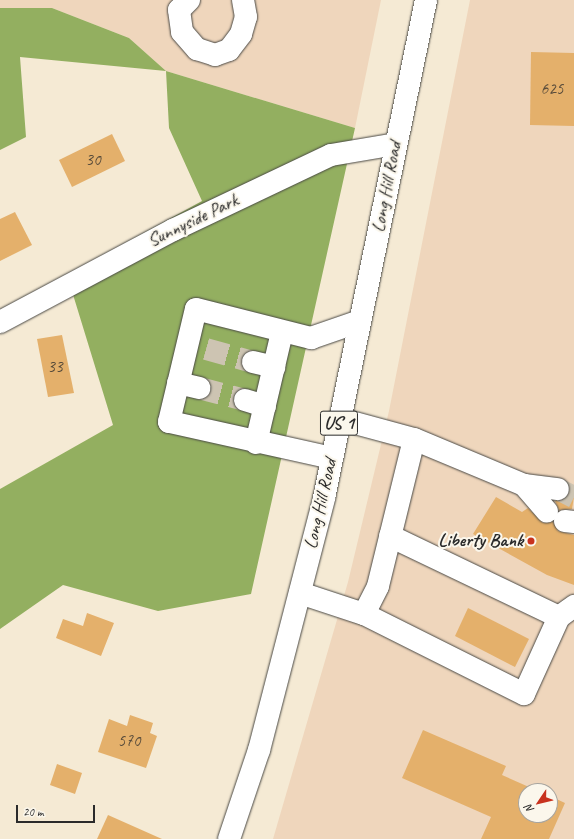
<!DOCTYPE html>
<style>
body{margin:0}
#map{position:relative;width:574px;height:839px;overflow:hidden;background:#f5ead4;font-family:Caveat,sans-serif}
div>[style]{position:absolute}
.built>*{inset:0;background:#efd6bc}
.forest>*{inset:0;background:#93af60}
.building>*{inset:0;background:#e4b06b}
.minor-tunnel>*{height:22px;margin-top:-11px;transform-origin:0;background:repeating-linear-gradient(90deg,#cdc4b2 0 22px,transparent 0 33px)}
.roads{filter:drop-shadow(0 0 1px #494844) drop-shadow(0 0 1px #494844)}
.minor>*{height:22px;margin:-11px;padding:0 11px;transform-origin:11px;border-radius:11px;background:#fff}
.major>*{height:22px;margin:-11px;padding:0 11px;transform-origin:11px;border-radius:11px;background:#fff}
.dots>*{width:11px;height:11px;translate:-50% -50%;box-sizing:border-box;border:2px solid #fbf7ec;border-radius:50%}
span{translate:-50% -50%;white-space:nowrap;text-align:center;line-height:1.15;-webkit-text-stroke:4px #fbf7ec;paint-order:stroke}
.number-label{font-size:17px;color:#594c3b}
.number-label span{-webkit-text-stroke-width:0}
.shield-label span{padding:1px 3px;background:#fbf7ec;border:1px solid;border-radius:3px;-webkit-text-stroke-width:0}
.shield-label{font-size:18px;color:#2b2b2b;font-weight:700}
.street-label{font-size:19px;color:#2b2b2b}
.poi-label{font-size:19px;color:#2b2b2b;font-weight:700}
.right{translate:-100% -50%;text-align:right}
.north{position:absolute;left:518px;top:783px;width:40px;height:40px;box-sizing:border-box;background:#fbf7ec;border:1px solid #a8a59f;border-radius:50%;rotate:235deg;font-size:11px;font-weight:700;line-height:16px;text-align:center;color:#2b2b2b}
.north::after{content:'';display:block;margin:auto;width:14px;height:18px;background:#c8321e;clip-path:polygon(50% 0,100% 100%,50% 72%,0 100%)}
.scale{position:absolute;left:16px;top:805px;width:79px;height:18px;box-sizing:border-box;border:2px solid #2b2b2b;border-top:0;padding-left:5px;font-size:12px;line-height:14px;white-space:nowrap;color:#2b2b2b;-webkit-text-stroke:3px #fbf7ec;paint-order:stroke}
</style>
<div id="map">
<div class="built">
<div style="clip-path:polygon(0 0,381px 0,355px 128px,166px 71px,129px 38px,52px 8px,0 8px)"></div>
<div style="clip-path:polygon(evenodd,470px 0,574px 0,574px 839px,273px 839px,348px 582px,389px 411px,470px 0,526px 791px,550px 791px,550px 815px,526px 815px,526px 791px)"></div>
</div>
<div class="forest">
<div style="clip-path:polygon(0 8px,52px 8px,129px 38px,166px 71px,355px 128px,251px 594px,158px 611px,63px 585px,0 629px,0 489px,113px 425px,67px 275px,202px 201px,169px 128px,166px 71px,20px 57px,26px 137px,0 150px)"></div>
</div>
<div class="building">
<div style="clip-path:polygon(531px 52px,574px 53px,574px 126px,530px 125px)"></div>
<div style="clip-path:polygon(112px 134px,125px 161px,72px 187px,59px 160px)"></div>
<div style="clip-path:polygon(15px 212px,32px 245px,0 261px,0 219px)"></div>
<div style="clip-path:polygon(62px 335px,74px 393px,48px 397px,37px 339px)"></div>
<div style="clip-path:polygon(569px 495px,574px 497px,572px 509px,559px 510px,555px 501px)"></div>
<div style="clip-path:polygon(496px 497px,522px 512px,528px 508px,543px 523px,553px 522px,558px 531px,574px 535px,574px 585px,547px 575px,473px 534px)"></div>
<div style="clip-path:polygon(468px 608px,529px 639px,515px 667px,455px 636px)"></div>
<div style="clip-path:polygon(87px 613px,114px 623px,101px 656px,56px 638px,63px 619px,83px 626px)"></div>
<div style="clip-path:polygon(130px 715px,153px 723px,150px 733px,157px 736px,146px 768px,98px 752px,109px 719px,127px 726px)"></div>
<div style="clip-path:polygon(423px 730px,506px 766px,502px 775px,538px 791px,526px 791px,526px 815px,550px 815px,550px 796px,565px 803px,549px 839px,481px 839px,491px 817px,402px 778px)"></div>
<div style="clip-path:polygon(57px 764px,82px 773px,75px 794px,50px 785px)"></div>
<div style="clip-path:polygon(108px 815px,162px 839px,97px 839px)"></div>
</div>
<div class="minor-tunnel">
<div style="left:206px;top:349px;width:49px;rotate:15.5deg"></div>
<div style="left:199px;top:388px;width:48px;rotate:14.6deg"></div>
<div style="left:558px;top:489px;width:18px;rotate:27deg"></div>
</div>
<div class="roads">
<div class="minor">
<div style="left:189px;top:0;width:14px;rotate:135deg"></div>
<div style="left:179px;top:10px;width:22px;rotate:82deg"></div>
<div style="left:182px;top:32px;width:23px;rotate:49deg"></div>
<div style="left:197px;top:49px;width:19px;rotate:18deg"></div>
<div style="left:215px;top:55px;width:15px;rotate:-20deg"></div>
<div style="left:229px;top:50px;width:20px;rotate:-53deg"></div>
<div style="left:241px;top:34px;width:18px;rotate:-74deg"></div>
<div style="left:246px;top:17px;width:17px;rotate:-100deg"></div>
<div style="left:0;top:322px;width:196px;rotate:-28deg"></div>
<div style="left:173px;top:230px;width:175px;rotate:-25.4deg"></div>
<div style="left:331px;top:155px;width:66px;rotate:-9.6deg"></div>
<div style="left:253px;top:362px;width:22px;rotate:13deg"></div>
<div style="left:178px;top:383px;width:22px;rotate:13deg"></div>
<div style="left:245px;top:400px;width:21px;rotate:17deg"></div>
<div style="left:414px;top:439px;width:119px;rotate:22.7deg"></div>
<div style="left:524px;top:485px;width:34px;rotate:7deg"></div>
<div style="left:256px;top:443px;width:114px;rotate:-76.8deg"></div>
<div style="left:332px;top:458px;width:167px;rotate:-167.5deg"></div>
<div style="left:169px;top:422px;width:116px;rotate:-76.6deg"></div>
<div style="left:196px;top:309px;width:119px;rotate:14.2deg"></div>
<div style="left:311px;top:338px;width:52px;rotate:-19.1deg"></div>
<div style="left:524px;top:485px;width:35px;rotate:49deg"></div>
<div style="left:565px;top:521px;width:9px;rotate:6deg"></div>
<div style="left:390px;top:536px;width:187px;rotate:25.6deg"></div>
<div style="left:300px;top:593px;width:67px;rotate:18.2deg"></div>
<div style="left:364px;top:614px;width:31px;rotate:-63deg"></div>
<div style="left:378px;top:586px;width:151px;rotate:-76.2deg"></div>
<div style="left:414px;top:439px;width:77px;rotate:-164.9deg"></div>
<div style="left:364px;top:614px;width:179px;rotate:26.6deg"></div>
<div style="left:524px;top:694px;width:85px;rotate:-65.6deg"></div>
<div style="left:559px;top:617px;width:19px;rotate:-36deg"></div>
</div>
<div class="major">
<div style="left:229px;top:839px;width:94px;rotate:-71.4deg"></div>
<div style="left:259px;top:750px;width:260px;rotate:-75.5deg"></div>
<div style="left:324px;top:498px;width:508px;rotate:-78.42deg"></div>
</div>
</div>
<div class="dots">
<div style="left:531px;top:541px;background:#c8321e"></div>
</div>
<div class="number-label">
<span style="left:552px;top:89px">625</span>
<span style="left:93px;top:160px">30</span>
<span style="left:55px;top:367px">33</span>
<span style="left:129px;top:741px">570</span>
</div>
<div class="shield-label">
<span style="left:339px;top:423px">US 1</span>
</div>
<div class="street-label">
<span style="left:387px;top:187px;rotate:-79deg">Long Hill Road</span>
<span style="left:193px;top:221px;rotate:-26deg">Sunnyside Park</span>
<span style="left:321px;top:504px;rotate:-77deg">Long Hill Road</span>
</div>
<div class="poi-label">
<span class="right" style="left:523px;top:541px">Liberty Bank</span>
</div>
<div class="north">N</div>
<div class="scale">20 m</div>
</div>
